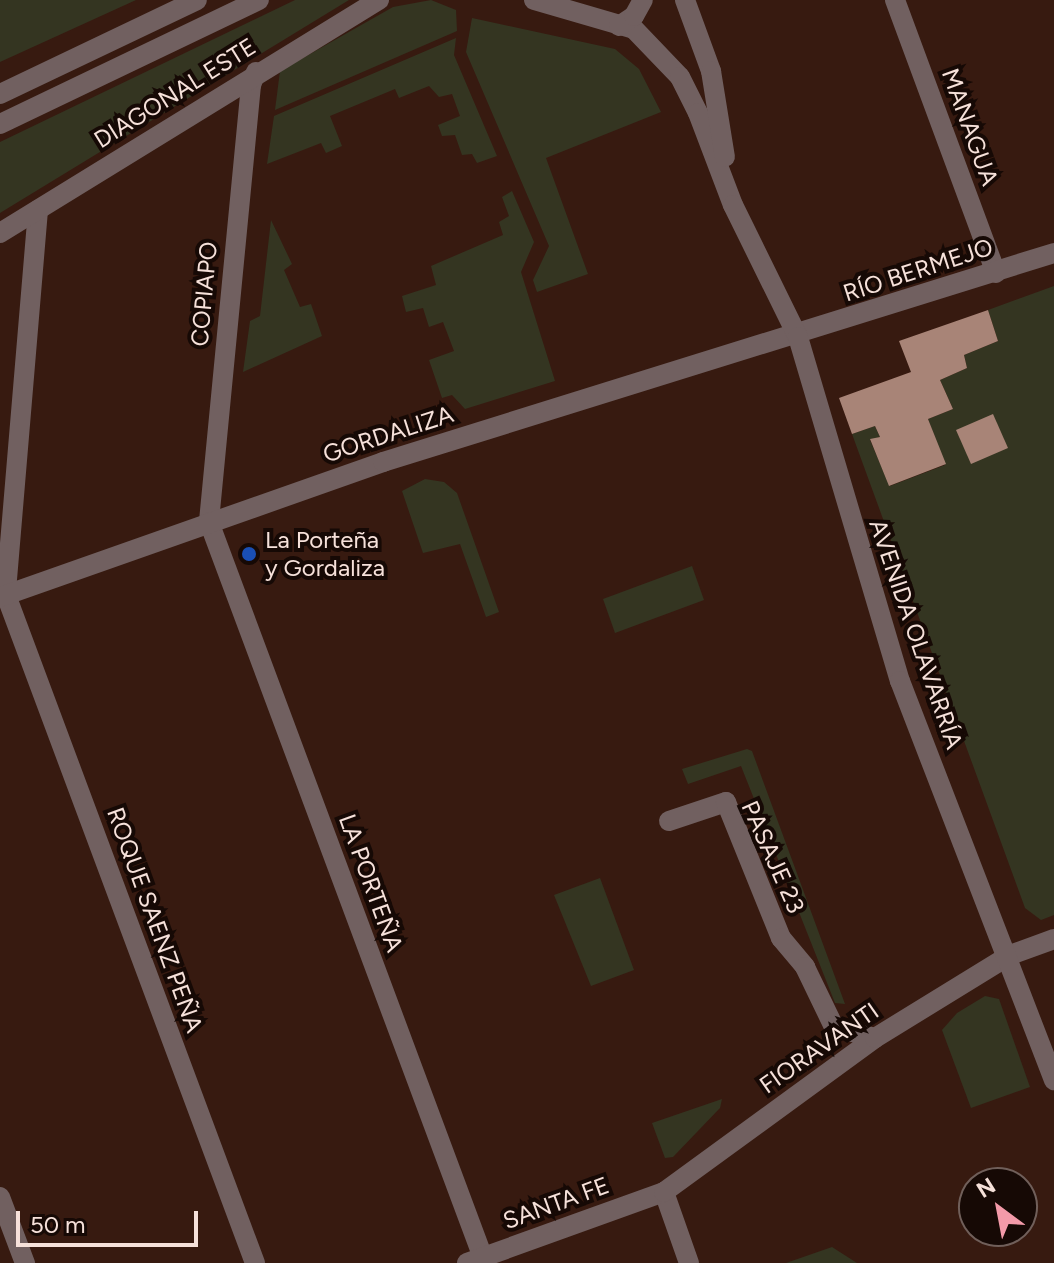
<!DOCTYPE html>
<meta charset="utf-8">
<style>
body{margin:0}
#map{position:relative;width:1054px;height:1263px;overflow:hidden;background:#371a10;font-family:Figtree,sans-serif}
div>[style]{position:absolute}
.green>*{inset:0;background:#343521}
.building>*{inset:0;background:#a88477}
.minor>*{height:20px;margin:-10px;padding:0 10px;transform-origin:10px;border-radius:10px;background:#716060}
.tertiary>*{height:20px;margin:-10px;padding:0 10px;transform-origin:10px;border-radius:10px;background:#716060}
.dots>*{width:22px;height:22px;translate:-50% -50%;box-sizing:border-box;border:4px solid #160905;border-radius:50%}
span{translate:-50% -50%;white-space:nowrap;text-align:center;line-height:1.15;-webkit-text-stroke:8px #160905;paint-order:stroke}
.street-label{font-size:24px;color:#f6e1da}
.poi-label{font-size:24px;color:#f6e1da}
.left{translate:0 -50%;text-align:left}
.north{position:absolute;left:958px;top:1167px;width:80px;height:80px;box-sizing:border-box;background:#160905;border:2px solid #705f5a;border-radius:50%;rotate:328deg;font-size:22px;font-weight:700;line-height:32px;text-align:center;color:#f6e1da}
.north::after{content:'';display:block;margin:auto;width:28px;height:36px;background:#f39aa9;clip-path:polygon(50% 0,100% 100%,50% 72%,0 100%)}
.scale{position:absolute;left:16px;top:1211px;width:182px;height:36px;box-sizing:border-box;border:4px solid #f6e1da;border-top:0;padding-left:10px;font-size:24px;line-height:28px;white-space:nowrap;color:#f6e1da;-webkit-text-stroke:6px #160905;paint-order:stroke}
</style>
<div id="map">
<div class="green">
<div style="clip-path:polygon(0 0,136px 0,0 62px)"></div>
<div style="clip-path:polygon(295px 0,349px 0,0 213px,0 142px)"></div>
<div style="clip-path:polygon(431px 0,456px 10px,457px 31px,275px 110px,280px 71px,393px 7px)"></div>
<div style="clip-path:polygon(472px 18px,615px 49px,639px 69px,661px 112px,546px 158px,588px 274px,537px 292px,533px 280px,549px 246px,466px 52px)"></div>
<div style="clip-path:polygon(456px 38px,454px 55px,497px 156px,477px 163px,472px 154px,462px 155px,455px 135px,442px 136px,438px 125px,460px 116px,452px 94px,439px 97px,429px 86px,399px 98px,395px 89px,330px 116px,342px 146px,326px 153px,321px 143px,267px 164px,274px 116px)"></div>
<div style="clip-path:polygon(512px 191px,534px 242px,521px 272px,555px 381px,465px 409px,452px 395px,442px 398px,429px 360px,454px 351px,443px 322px,429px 327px,423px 308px,406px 312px,402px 296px,436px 285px,431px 266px,503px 235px,499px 222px,509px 216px,502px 197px)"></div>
<div style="clip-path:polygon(271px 220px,292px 264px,284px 270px,300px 307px,311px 304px,322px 336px,243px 372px,250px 321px,260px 316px)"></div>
<div style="clip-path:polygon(1054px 286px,1054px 915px,1041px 920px,1025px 908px,852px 434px,875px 426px,880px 437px,870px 440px,890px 486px,945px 465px,928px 419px,953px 409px,940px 380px,967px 368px,964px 355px,998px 341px,988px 310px)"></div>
<div style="clip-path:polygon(425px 479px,444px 482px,457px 493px,499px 612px,486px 617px,460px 544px,423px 553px,402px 491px)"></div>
<div style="clip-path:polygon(692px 566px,704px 600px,615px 633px,603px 599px)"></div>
<div style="clip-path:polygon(747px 749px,752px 751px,845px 1004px,835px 1003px,741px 766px,688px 784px,682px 769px)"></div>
<div style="clip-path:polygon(600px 878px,634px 970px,591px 986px,554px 895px)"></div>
<div style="clip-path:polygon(985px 996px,999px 999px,1030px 1087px,971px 1108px,942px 1030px,957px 1013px)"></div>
<div style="clip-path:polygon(722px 1099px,720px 1108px,673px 1157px,665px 1158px,652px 1123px)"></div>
<div style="clip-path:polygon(832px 1247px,857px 1263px,786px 1263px)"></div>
</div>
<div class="building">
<div style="clip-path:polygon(988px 310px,998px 341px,964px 355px,967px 368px,940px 380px,953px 409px,928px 419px,946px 464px,889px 486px,870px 439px,880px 437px,875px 426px,852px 434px,839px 398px,911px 372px,899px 341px)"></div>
<div style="clip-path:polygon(993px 414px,1008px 448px,971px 464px,956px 430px)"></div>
</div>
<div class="minor">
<div style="left:895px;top:0;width:291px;rotate:69.7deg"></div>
<div style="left:256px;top:72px;width:14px;rotate:111deg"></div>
<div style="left:251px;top:85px;width:439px;rotate:95.5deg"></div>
<div style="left:209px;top:522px;width:791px;rotate:69.57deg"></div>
<div style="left:38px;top:210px;width:386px;rotate:94.8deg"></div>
<div style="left:6px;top:595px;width:713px;rotate:69.56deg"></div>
<div style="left:0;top:233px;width:445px;rotate:-31.6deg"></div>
<div style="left:0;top:597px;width:406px;rotate:-19.4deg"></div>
<div style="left:383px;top:462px;width:703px;rotate:-17.3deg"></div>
<div style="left:669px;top:821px;width:60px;rotate:-18.4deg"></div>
<div style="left:726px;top:802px;width:147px;rotate:68deg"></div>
<div style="left:781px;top:938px;width:38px;rotate:50deg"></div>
<div style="left:805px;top:967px;width:67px;rotate:64.2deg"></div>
<div style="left:834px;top:1027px;width:42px;rotate:15deg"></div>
<div style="left:664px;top:1192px;width:75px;rotate:70.6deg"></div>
<div style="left:0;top:1197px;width:71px;rotate:69.3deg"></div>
<div style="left:467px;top:1263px;width:209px;rotate:-19.8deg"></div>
<div style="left:664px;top:1192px;width:261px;rotate:-36.1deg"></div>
<div style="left:875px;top:1038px;width:158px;rotate:-31.6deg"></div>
<div style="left:1010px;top:955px;width:47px;rotate:-20deg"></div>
</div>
<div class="tertiary">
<div style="left:534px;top:0;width:104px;rotate:16.2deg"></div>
<div style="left:634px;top:29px;width:66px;rotate:46.2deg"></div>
<div style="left:680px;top:77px;width:40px;rotate:63.4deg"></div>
<div style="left:698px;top:113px;width:98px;rotate:69.2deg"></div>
<div style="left:733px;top:205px;width:147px;rotate:63.8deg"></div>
<div style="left:798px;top:337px;width:359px;rotate:73.5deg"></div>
<div style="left:900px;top:681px;width:428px;rotate:68.9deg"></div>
<div style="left:685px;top:0;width:76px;rotate:69.9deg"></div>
<div style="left:711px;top:71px;width:87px;rotate:80.8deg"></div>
<div style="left:619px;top:26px;width:18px;rotate:-34deg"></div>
<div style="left:634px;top:16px;width:18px;rotate:-61deg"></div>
<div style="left:0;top:94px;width:218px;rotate:-25.5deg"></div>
<div style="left:0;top:124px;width:287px;rotate:-25.6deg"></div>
</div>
<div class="dots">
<div style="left:249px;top:554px;background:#1a4fb4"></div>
</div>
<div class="street-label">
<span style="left:175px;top:93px;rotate:-32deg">DIAGONAL ESTE</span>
<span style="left:970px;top:127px;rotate:70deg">MANAGUA</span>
<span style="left:918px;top:270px;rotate:-18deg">RÍO BERMEJO</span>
<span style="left:204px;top:294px;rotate:-85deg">COPIAPO</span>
<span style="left:388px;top:434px;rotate:-18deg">GORDALIZA</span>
<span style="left:916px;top:634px;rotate:71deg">AVENIDA OLAVARRÍA</span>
<span style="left:773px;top:857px;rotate:66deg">PASAJE 23</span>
<span style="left:371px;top:883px;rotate:70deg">LA PORTEÑA</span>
<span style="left:155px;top:920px;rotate:70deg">ROQUE SAENZ PEÑA</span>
<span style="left:819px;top:1048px;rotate:-35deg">FIORAVANTI</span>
<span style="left:556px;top:1203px;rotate:-20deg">SANTA FE</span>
</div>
<div class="poi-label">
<span class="left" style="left:265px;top:554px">La Porteña<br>y Gordaliza</span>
</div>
<div class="north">N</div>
<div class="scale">50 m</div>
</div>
